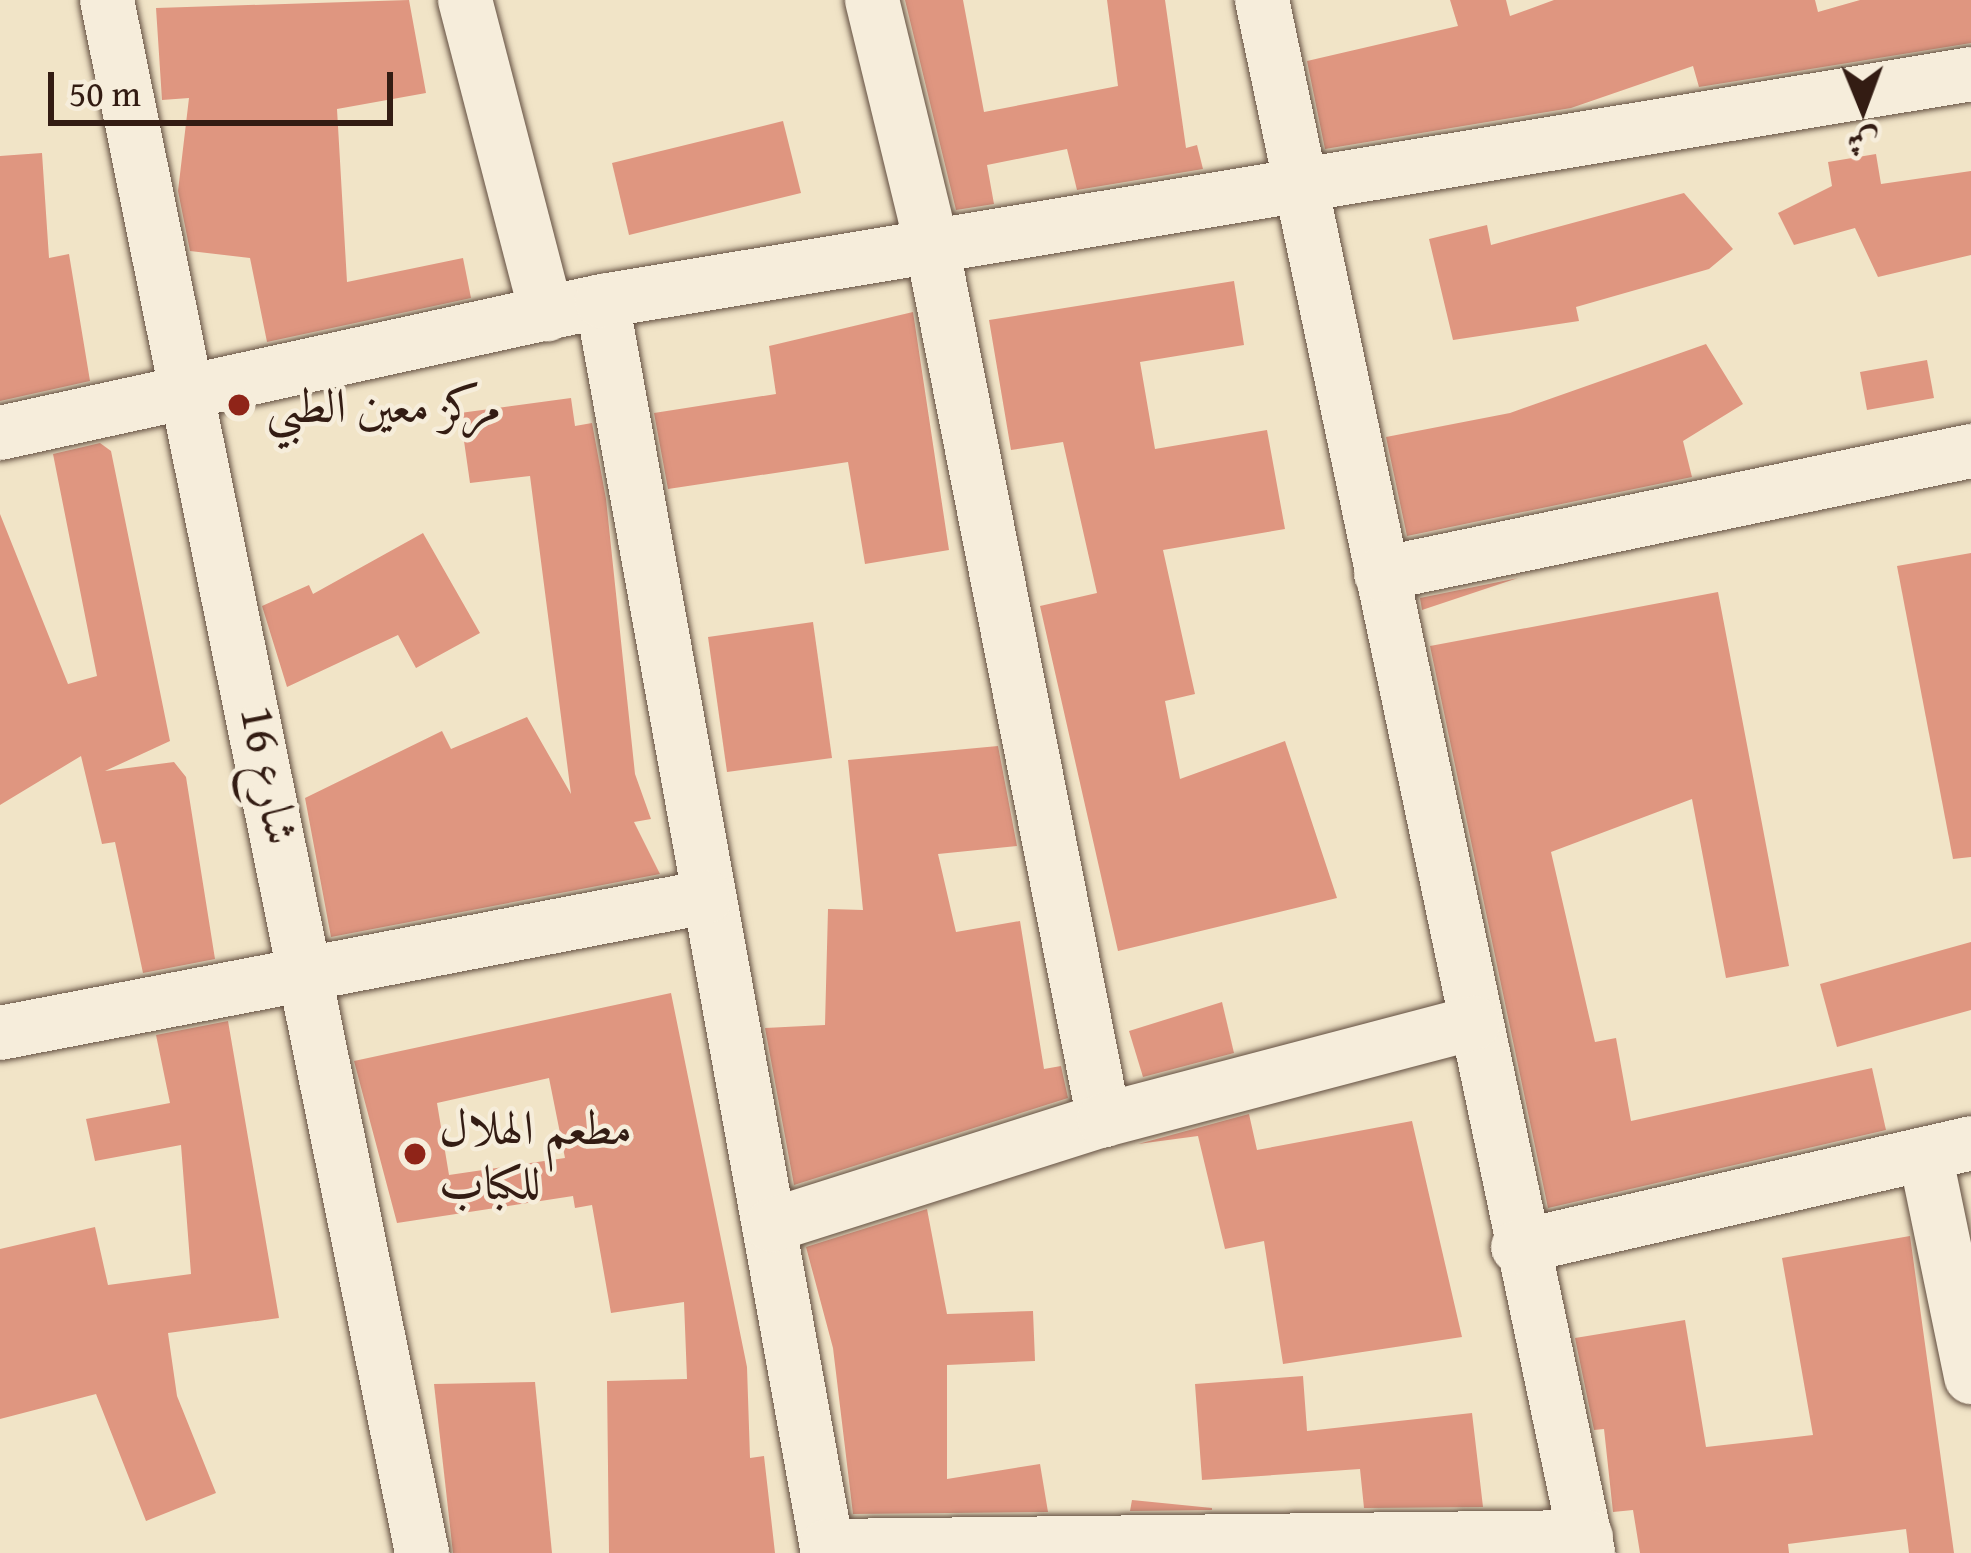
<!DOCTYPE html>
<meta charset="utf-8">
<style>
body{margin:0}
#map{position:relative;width:1971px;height:1553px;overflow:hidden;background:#f1e4c7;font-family:"Gentium Book Plus",Amiri,serif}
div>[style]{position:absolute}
.building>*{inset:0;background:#df9680}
.roads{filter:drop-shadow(0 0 3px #624e40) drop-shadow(0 0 3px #624e40)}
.minor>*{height:54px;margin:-27px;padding:0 27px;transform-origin:27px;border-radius:27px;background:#f6eddb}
.dots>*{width:33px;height:33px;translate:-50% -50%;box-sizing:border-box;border:6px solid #f6eddb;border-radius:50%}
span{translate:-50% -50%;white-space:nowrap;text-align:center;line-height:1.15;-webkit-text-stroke:9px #f6eddb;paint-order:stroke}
.poi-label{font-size:48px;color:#331c13}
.left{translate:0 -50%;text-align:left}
.street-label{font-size:48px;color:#331c13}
.north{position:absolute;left:1803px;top:48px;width:120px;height:120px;-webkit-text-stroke:9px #f6eddb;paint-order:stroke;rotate:179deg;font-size:33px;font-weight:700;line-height:48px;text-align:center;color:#331c13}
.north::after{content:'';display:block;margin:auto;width:42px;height:54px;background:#331c13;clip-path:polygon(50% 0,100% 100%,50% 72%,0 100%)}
.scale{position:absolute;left:48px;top:72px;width:345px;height:54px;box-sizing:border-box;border:6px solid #331c13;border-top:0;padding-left:15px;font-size:36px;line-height:42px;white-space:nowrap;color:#331c13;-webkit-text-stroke:9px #f6eddb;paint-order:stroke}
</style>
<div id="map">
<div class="building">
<div style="clip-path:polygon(409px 0,426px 93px,337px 109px,347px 282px,463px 258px,471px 298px,267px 342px,250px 258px,190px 251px,178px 191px,189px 98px,162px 100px,156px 8px)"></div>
<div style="clip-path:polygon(905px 0,963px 0,984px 112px,1118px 86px,1107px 0,1165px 0,1186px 148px,1197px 145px,1203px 169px,1077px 190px,1067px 149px,987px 165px,994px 204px,956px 210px)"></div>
<div style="clip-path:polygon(1450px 0,1506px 0,1510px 16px,1554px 0,1815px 0,1818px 12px,1860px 0,1971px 0,1971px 43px,1699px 87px,1693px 66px,1571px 108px,1325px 149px,1307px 61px,1458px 26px)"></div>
<div style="clip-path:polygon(783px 121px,801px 193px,629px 235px,612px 163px)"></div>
<div style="clip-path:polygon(42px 153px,49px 258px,69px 254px,90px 381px,0 401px,0 156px)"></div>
<div style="clip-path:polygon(1876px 154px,1881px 184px,1971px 171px,1971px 255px,1878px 277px,1855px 228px,1794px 245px,1778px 213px,1832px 186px,1828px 162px)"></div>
<div style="clip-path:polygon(1684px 193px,1733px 249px,1709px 269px,1576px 307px,1579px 321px,1453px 340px,1429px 239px,1487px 225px,1491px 245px)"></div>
<div style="clip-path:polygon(1234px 281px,1244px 345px,1140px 362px,1155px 449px,1267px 430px,1285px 529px,1163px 550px,1195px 694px,1165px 701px,1180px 779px,1285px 741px,1337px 898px,1118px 951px,1040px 606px,1097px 593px,1063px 442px,1011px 450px,989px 320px)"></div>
<div style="clip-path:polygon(913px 312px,949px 550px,865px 564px,848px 462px,668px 489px,654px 413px,776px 394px,769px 346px)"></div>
<div style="clip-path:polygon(1706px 344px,1743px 404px,1683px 441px,1692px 477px,1407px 536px,1386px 437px,1510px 413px)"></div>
<div style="clip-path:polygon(1927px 360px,1934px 398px,1867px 410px,1860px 372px)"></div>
<div style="clip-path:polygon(571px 398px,575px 426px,592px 423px,606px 499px,635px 774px,651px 819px,634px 822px,660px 874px,331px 937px,305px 798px,442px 731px,451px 749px,527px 717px,571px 794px,530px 476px,470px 483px,460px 413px)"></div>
<div style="clip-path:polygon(100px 443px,111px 451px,170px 741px,105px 771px,174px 762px,186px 777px,215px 959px,143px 973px,115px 842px,102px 844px,81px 756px,0 805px,0 514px,68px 684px,97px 676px,53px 454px)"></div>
<div style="clip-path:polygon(423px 533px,480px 633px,416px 668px,398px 635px,287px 687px,262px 606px,309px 585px,313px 594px)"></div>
<div style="clip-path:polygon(1971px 553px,1971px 857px,1953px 859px,1897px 566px)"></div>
<div style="clip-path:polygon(1518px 578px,1422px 610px,1420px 598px)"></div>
<div style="clip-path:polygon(1718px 592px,1789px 966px,1726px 978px,1692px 799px,1551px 852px,1595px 1042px,1616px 1038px,1631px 1121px,1872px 1068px,1886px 1130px,1548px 1208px,1430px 646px)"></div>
<div style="clip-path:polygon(813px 622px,832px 758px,727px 772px,708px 637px)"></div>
<div style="clip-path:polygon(998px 746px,1017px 846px,938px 854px,956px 932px,1020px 921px,1044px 1069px,1061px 1066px,1068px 1098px,794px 1185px,765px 1028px,825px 1025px,828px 909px,863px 910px,848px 760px)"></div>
<div style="clip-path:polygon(1971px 942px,1971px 1010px,1837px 1047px,1820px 984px)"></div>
<div style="clip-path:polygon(evenodd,671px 993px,747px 1367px,750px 1458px,764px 1456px,775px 1553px,609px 1553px,607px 1381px,687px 1379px,684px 1302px,611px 1313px,592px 1205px,575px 1208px,573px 1196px,397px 1223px,354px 1061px,671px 993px,549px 1078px,565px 1158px,449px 1175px,437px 1103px,549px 1078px)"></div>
<div style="clip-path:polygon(1222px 1002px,1234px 1053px,1143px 1077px,1129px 1031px)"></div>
<div style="clip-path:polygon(228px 1021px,279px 1318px,168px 1333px,177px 1396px,216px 1493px,146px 1521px,96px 1394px,0 1419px,0 1249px,95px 1227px,108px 1285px,191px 1274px,181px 1145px,95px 1161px,86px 1119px,170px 1103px,156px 1035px)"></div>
<div style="clip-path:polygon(1249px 1114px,1257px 1150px,1412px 1121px,1462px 1337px,1283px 1364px,1264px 1241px,1225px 1249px,1198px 1136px,1138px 1144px)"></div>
<div style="clip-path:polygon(927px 1209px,947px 1314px,1033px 1311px,1035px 1361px,947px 1365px,947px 1479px,1040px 1464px,1048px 1512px,853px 1514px,833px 1348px,806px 1247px)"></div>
<div style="clip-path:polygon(1910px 1236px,1954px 1553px,1909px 1553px,1906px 1529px,1788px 1544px,1789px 1553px,1640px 1553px,1633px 1510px,1613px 1512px,1604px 1429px,1594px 1430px,1575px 1338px,1685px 1320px,1706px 1447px,1813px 1435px,1782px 1258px)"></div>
<div style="clip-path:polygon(1303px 1376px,1307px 1431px,1472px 1413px,1483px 1507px,1364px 1508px,1360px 1469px,1202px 1480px,1195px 1384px)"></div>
<div style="clip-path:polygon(535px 1382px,552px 1553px,453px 1553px,434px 1384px)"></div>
<div style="clip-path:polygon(1132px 1500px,1212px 1508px,1212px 1510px,1130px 1511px)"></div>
</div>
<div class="roads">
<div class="minor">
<div style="left:107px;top:0;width:1585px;rotate:78.53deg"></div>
<div style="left:465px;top:0;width:325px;rotate:75.4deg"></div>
<div style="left:872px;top:0;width:258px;rotate:76.3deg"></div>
<div style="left:933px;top:251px;width:886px;rotate:78.87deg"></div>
<div style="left:1262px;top:0;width:1587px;rotate:78.14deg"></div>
<div style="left:602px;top:301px;width:1272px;rotate:79.77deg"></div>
<div style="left:0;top:433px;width:616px;rotate:-12.37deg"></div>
<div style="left:602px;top:301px;width:1388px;rotate:-9.41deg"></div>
<div style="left:1381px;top:574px;width:603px;rotate:-11.78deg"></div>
<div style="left:0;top:1033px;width:719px;rotate:-10.9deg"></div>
<div style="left:1925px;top:1154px;width:228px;rotate:78.3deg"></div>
<div style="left:772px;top:1225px;width:348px;rotate:-17.6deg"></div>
<div style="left:1104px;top:1120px;width:382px;rotate:-14.7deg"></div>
<div style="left:1518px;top:1247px;width:465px;rotate:-12.9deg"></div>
<div style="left:827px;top:1546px;width:759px;rotate:-0.68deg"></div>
</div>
</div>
<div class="dots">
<div style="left:239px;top:405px;background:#8f2418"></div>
<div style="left:415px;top:1154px;background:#8f2418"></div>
</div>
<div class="poi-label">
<span class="left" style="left:266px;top:405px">مركز معين الطبي</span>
<span class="left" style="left:439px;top:1154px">مطعم الهلال<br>للكباب</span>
</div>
<div class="street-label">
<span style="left:271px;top:775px;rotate:79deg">شارع 16</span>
</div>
<div class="north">ش</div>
<div class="scale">50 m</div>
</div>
